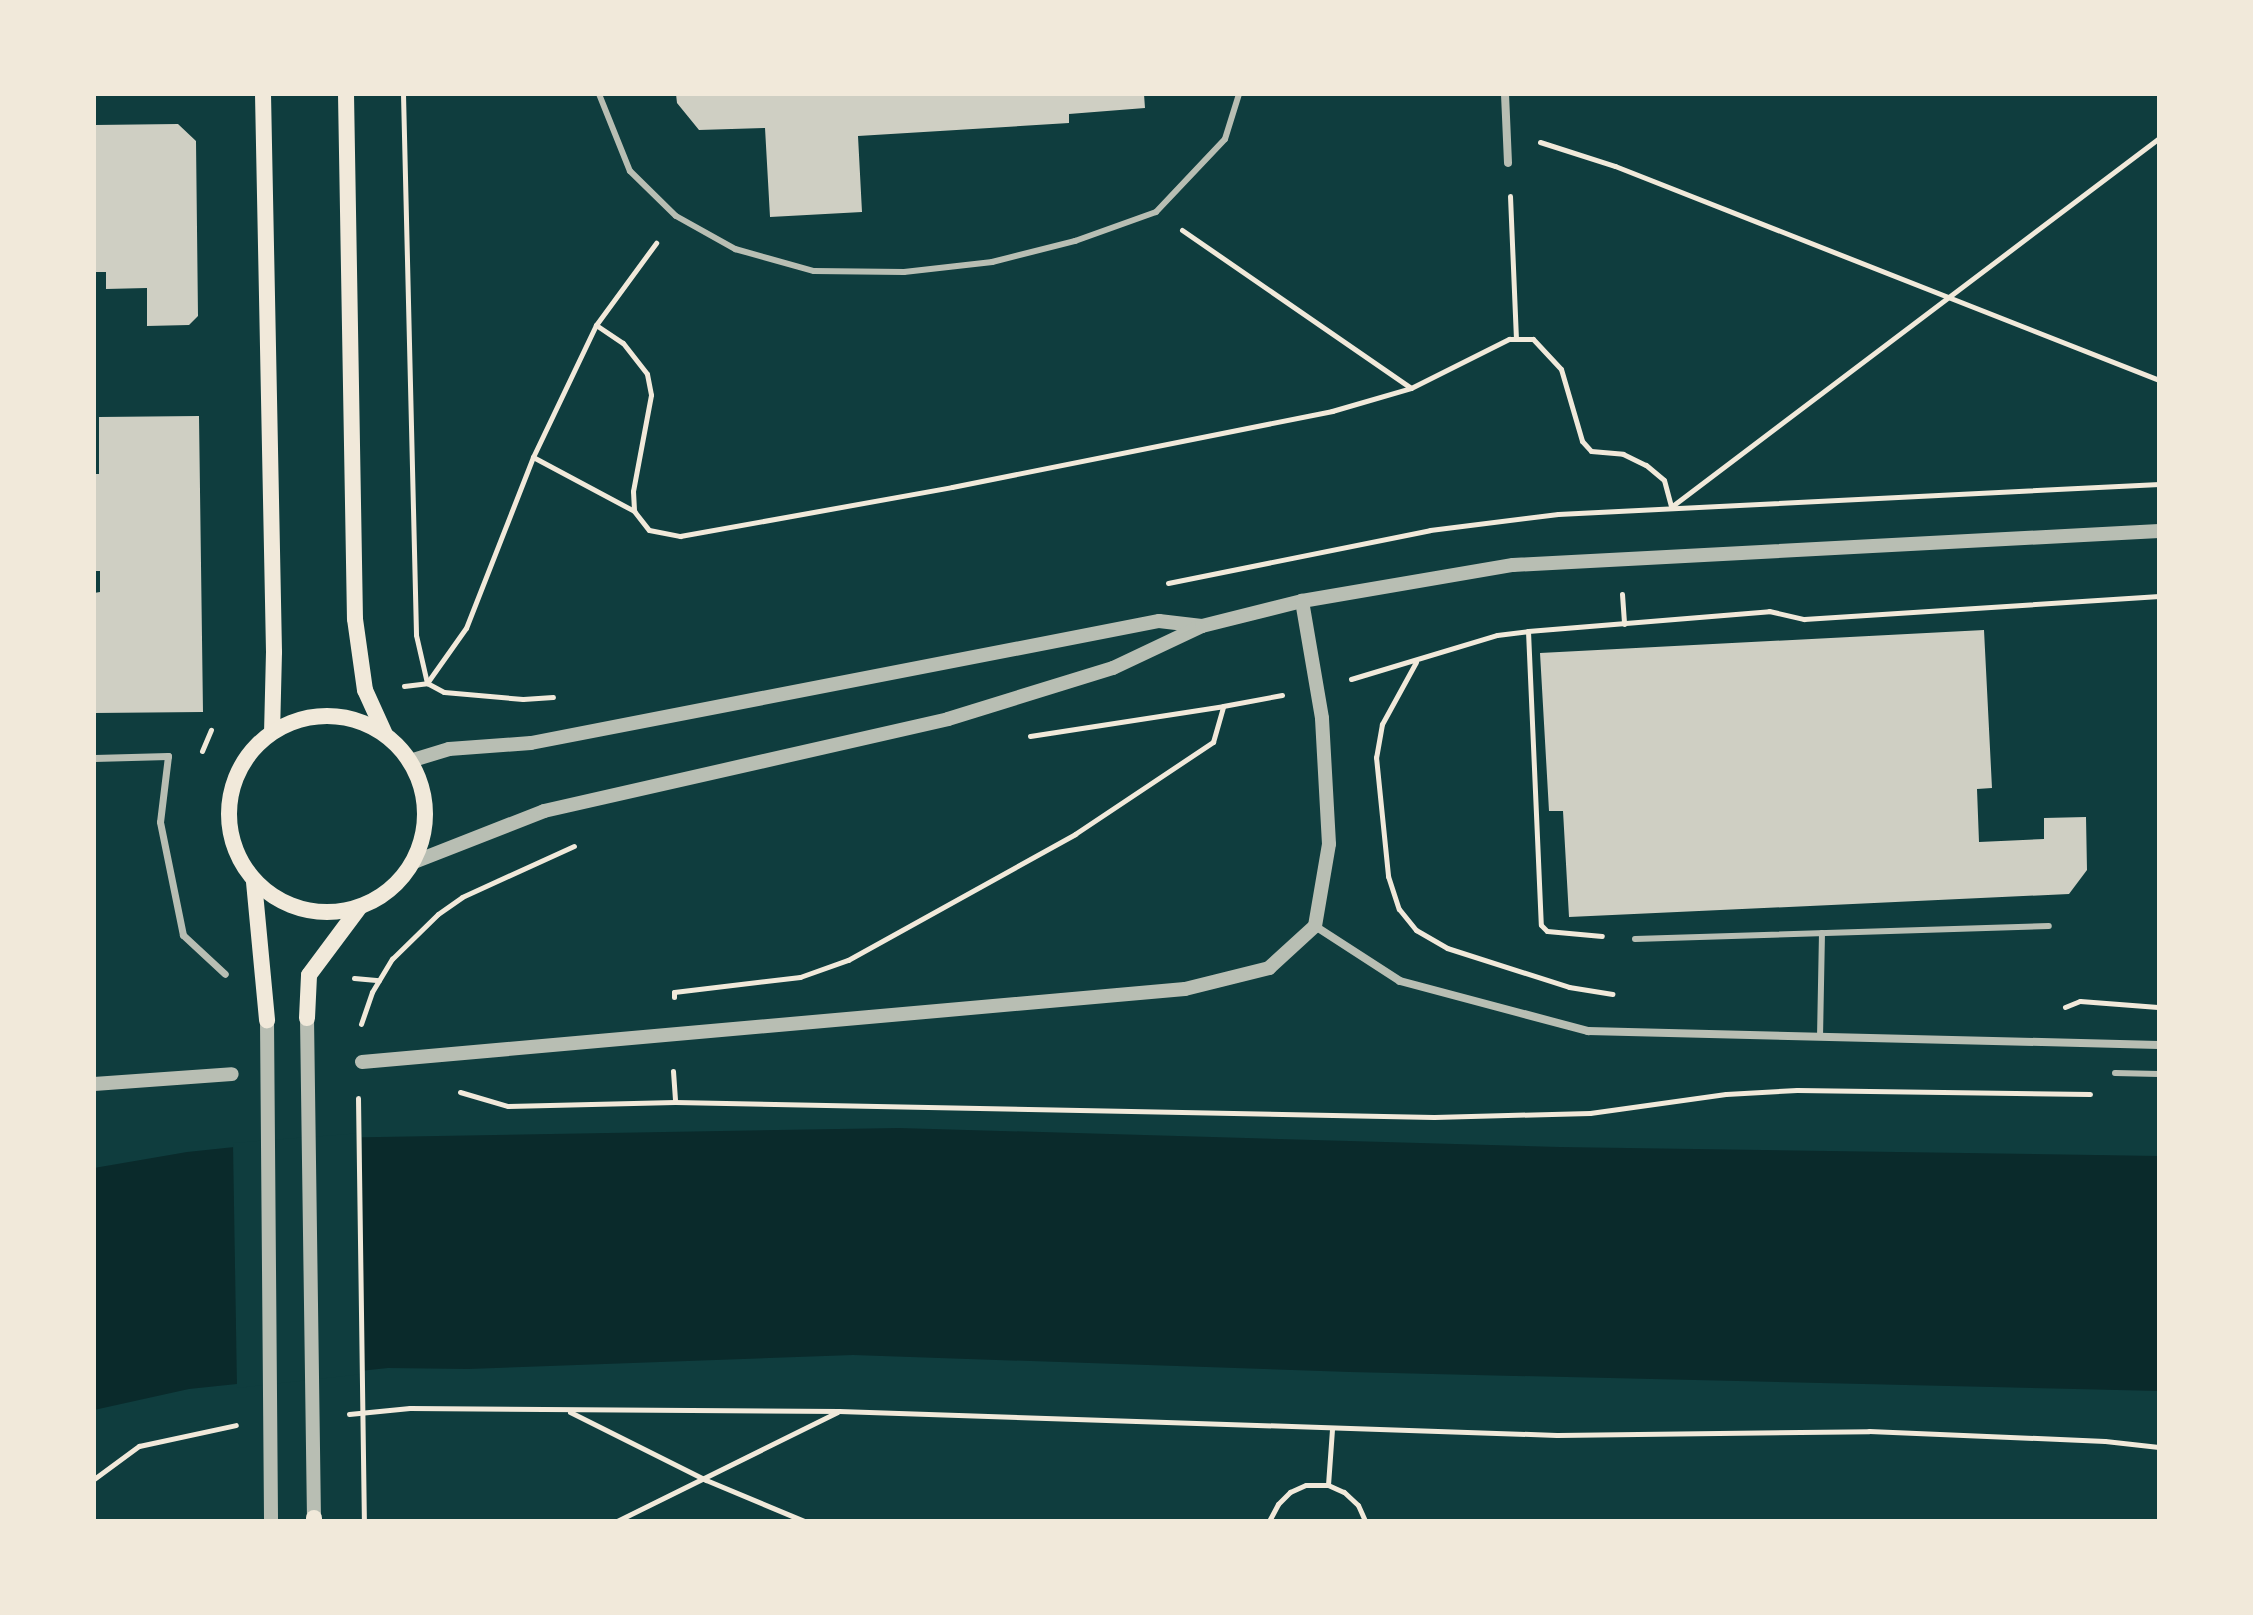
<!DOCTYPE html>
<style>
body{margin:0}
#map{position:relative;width:2253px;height:1615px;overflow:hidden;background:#0f3d3e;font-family:"PT Sans",sans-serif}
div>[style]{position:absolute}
.water>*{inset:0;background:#0a2a2b}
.pier>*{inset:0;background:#0f3d3e}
.building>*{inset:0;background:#cfcfc3}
.path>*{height:5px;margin:-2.5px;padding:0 2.5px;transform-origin:2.5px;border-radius:2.5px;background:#f1e9da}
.service>*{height:6px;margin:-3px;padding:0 3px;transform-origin:3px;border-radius:3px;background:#b8beb3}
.pedestrian>*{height:7px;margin:-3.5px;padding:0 3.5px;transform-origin:3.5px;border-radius:3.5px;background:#b8beb3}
.minor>*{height:8px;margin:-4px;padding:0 4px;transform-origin:4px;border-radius:4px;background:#b8beb3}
.tertiary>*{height:14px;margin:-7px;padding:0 7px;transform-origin:7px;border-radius:7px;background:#b8beb3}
.secondary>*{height:16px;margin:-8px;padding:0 8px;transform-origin:8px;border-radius:8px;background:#f1e9da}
.secondary>.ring{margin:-8px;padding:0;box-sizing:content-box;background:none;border:16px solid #f1e9da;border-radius:50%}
span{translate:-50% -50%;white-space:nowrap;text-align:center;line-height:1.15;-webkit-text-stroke:8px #f1e9da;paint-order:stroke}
.frame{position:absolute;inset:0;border:96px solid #f1e9da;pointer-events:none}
</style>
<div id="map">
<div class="water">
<div style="clip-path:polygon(899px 1128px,1560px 1147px,2159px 1156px,2159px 1391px,1350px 1372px,853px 1355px,468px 1369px,388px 1368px,189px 1389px,94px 1410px,94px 1168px,187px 1152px,321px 1138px)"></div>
</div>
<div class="pier">
<div style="clip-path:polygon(362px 1133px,363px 1374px,237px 1388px,233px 1143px)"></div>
</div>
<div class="building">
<div style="clip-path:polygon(676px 94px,1144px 94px,1145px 108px,1069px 114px,1069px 123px,858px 136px,862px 212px,770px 217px,765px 128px,699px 130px,677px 103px)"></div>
<div style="clip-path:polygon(178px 124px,196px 141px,198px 316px,189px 325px,147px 326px,147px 288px,106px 289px,106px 272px,94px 272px,94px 125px)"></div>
<div style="clip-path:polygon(199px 416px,203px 712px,94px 713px,94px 593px,100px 592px,100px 571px,94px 571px,94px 474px,99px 474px,99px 417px)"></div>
<div style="clip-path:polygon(1984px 630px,1992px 788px,1977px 789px,1979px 842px,2044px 839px,2044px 818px,2086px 817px,2087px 870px,2069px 894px,1569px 917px,1563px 811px,1549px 811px,1540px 653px)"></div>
</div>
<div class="path">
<div style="left:403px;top:94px;width:541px;rotate:88.62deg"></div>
<div style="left:416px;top:635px;width:49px;rotate:77.1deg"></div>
<div style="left:427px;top:683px;width:19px;rotate:28deg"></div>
<div style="left:444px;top:692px;width:79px;rotate:5.1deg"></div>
<div style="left:523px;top:699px;width:30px;rotate:-4deg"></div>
<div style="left:1540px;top:142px;width:79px;rotate:17.7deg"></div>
<div style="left:1615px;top:166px;width:585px;rotate:21.47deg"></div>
<div style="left:1510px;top:196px;width:143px;rotate:87.6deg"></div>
<div style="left:1182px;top:230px;width:278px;rotate:34.6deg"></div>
<div style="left:596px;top:325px;width:32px;rotate:34deg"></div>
<div style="left:623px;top:343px;width:39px;rotate:52deg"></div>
<div style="left:647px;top:374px;width:21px;rotate:79deg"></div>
<div style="left:651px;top:395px;width:98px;rotate:100.6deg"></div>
<div style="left:633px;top:491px;width:19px;rotate:87deg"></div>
<div style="left:533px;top:457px;width:115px;rotate:28.1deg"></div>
<div style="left:634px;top:511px;width:24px;rotate:52deg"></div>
<div style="left:649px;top:530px;width:32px;rotate:11deg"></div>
<div style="left:680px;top:536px;width:276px;rotate:-10.2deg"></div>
<div style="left:952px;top:487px;width:388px;rotate:-11.3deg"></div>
<div style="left:1332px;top:411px;width:82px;rotate:-16.2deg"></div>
<div style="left:1411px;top:388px;width:110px;rotate:-26.6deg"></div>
<div style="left:1509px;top:339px;width:24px"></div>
<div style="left:1533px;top:339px;width:41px;rotate:47deg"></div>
<div style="left:1561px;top:369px;width:75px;rotate:73.7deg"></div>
<div style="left:1582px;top:441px;width:13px;rotate:48deg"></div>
<div style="left:1591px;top:451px;width:32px;rotate:5deg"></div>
<div style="left:1623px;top:454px;width:25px;rotate:26deg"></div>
<div style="left:1646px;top:465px;width:23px;rotate:40deg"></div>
<div style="left:1664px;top:480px;width:28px;rotate:75deg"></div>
<div style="left:1671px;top:507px;width:612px;rotate:-37.09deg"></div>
<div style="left:1168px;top:583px;width:267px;rotate:-11.4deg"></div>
<div style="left:1430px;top:530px;width:129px;rotate:-7.1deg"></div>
<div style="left:1558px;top:514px;width:602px;rotate:-2.86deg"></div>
<div style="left:1622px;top:594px;width:30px;rotate:86deg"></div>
<div style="left:1528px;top:631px;width:294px;rotate:87.5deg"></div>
<div style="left:1541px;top:925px;width:8px;rotate:45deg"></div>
<div style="left:1547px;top:931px;width:55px;rotate:5.2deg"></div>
<div style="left:1416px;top:662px;width:71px;rotate:118.7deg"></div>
<div style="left:1382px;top:724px;width:34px;rotate:100deg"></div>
<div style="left:1376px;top:757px;width:120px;rotate:84.2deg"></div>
<div style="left:1388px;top:876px;width:35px;rotate:72deg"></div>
<div style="left:1399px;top:909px;width:27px;rotate:51deg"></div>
<div style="left:1416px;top:930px;width:36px;rotate:30deg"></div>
<div style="left:1447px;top:948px;width:128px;rotate:17.7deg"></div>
<div style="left:1569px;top:987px;width:44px;rotate:9.2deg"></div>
<div style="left:1351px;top:679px;width:152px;rotate:-16.8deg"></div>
<div style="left:1497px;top:635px;width:31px;rotate:-7deg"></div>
<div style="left:1528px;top:631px;width:242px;rotate:-4.7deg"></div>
<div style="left:1769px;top:611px;width:36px;rotate:13deg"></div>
<div style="left:1804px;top:619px;width:356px;rotate:-3.7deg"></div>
<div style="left:404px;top:686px;width:23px;rotate:-7deg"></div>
<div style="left:427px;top:683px;width:67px;rotate:-54.7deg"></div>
<div style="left:466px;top:628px;width:184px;rotate:-68.6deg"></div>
<div style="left:533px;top:457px;width:146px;rotate:-64.5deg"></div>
<div style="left:596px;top:325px;width:102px;rotate:-53.8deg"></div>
<div style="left:1030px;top:736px;width:195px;rotate:-8.8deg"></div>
<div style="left:202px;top:751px;width:23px;rotate:-67deg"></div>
<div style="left:354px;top:978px;width:25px;rotate:5deg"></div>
<div style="left:674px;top:997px;width:5px;rotate:-90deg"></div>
<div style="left:674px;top:992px;width:127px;rotate:-6.8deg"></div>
<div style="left:800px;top:977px;width:51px;rotate:-19.5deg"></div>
<div style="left:848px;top:960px;width:260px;rotate:-29deg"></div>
<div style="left:1075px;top:834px;width:166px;rotate:-33.7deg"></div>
<div style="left:1213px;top:742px;width:37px;rotate:-74deg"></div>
<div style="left:1223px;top:706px;width:60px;rotate:-10.6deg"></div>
<div style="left:2065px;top:1007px;width:16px;rotate:-22deg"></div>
<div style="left:2080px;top:1001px;width:78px;rotate:4.4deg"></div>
<div style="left:361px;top:1024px;width:34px;rotate:-71deg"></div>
<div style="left:372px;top:992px;width:39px;rotate:-59deg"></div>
<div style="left:392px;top:959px;width:64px;rotate:-44.4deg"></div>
<div style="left:438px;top:914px;width:29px;rotate:-35deg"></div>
<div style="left:462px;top:897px;width:123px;rotate:-24.5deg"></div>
<div style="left:673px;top:1071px;width:31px;rotate:86deg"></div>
<div style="left:460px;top:1092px;width:50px;rotate:16.3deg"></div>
<div style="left:508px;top:1106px;width:167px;rotate:-1.4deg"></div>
<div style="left:675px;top:1102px;width:759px;rotate:1.13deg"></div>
<div style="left:1434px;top:1117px;width:156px;rotate:-1.5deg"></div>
<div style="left:1590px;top:1113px;width:137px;rotate:-8deg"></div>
<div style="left:1726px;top:1094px;width:71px;rotate:-3.2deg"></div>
<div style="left:1797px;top:1090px;width:293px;rotate:0.8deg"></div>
<div style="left:358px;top:1098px;width:423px;rotate:89.2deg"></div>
<div style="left:570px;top:1412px;width:152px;rotate:26.6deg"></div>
<div style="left:706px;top:1480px;width:106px;rotate:22.7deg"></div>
<div style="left:349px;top:1414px;width:61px;rotate:-5.6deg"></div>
<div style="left:410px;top:1408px;width:429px;rotate:0.4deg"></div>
<div style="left:839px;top:1411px;width:718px;rotate:1.91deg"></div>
<div style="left:1557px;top:1435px;width:312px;rotate:-0.7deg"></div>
<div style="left:1869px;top:1431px;width:236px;rotate:2.4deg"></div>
<div style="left:2105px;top:1441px;width:54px;rotate:6.3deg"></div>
<div style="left:94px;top:1479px;width:56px;rotate:-36.3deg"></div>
<div style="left:139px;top:1446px;width:99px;rotate:-12.2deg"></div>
<div style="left:1328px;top:1485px;width:56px;rotate:-85.9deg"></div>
<div style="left:617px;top:1521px;width:246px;rotate:-26.3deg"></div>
<div style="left:1269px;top:1521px;width:19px;rotate:-62deg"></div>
<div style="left:1278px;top:1504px;width:17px;rotate:-45deg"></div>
<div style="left:1290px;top:1492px;width:17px;rotate:-24deg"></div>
<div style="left:1306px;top:1485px;width:22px"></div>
<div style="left:1328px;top:1485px;width:17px;rotate:24deg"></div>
<div style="left:1344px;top:1492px;width:19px;rotate:43deg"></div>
<div style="left:1358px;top:1505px;width:17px;rotate:66deg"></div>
</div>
<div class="service">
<div style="left:599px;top:94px;width:83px;rotate:68.1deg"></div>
<div style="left:630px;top:171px;width:64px;rotate:44.4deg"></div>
<div style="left:676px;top:216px;width:68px;rotate:29.2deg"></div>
<div style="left:735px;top:249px;width:82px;rotate:15.6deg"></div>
<div style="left:814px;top:271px;width:90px;rotate:0.6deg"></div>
<div style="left:904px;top:272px;width:89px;rotate:-6.5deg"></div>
<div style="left:992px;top:262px;width:86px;rotate:-14.2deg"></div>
<div style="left:1075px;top:241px;width:86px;rotate:-19.7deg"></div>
<div style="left:1156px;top:212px;width:100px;rotate:-46.6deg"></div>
<div style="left:1225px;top:139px;width:47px;rotate:-72.7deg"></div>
<div style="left:1635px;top:939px;width:414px;rotate:-1.8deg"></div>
<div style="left:1820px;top:1037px;width:104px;rotate:-88.9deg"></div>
<div style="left:2115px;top:1073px;width:44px;rotate:1.3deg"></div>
</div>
<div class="pedestrian">
<div style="left:94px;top:758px;width:74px;rotate:-1.5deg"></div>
<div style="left:168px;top:756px;width:66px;rotate:96.9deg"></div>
<div style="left:160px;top:822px;width:115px;rotate:78.5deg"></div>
<div style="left:183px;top:935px;width:57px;rotate:42.9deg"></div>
</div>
<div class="minor">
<div style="left:1505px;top:94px;width:69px;rotate:87.5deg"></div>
<div style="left:1315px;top:926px;width:101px;rotate:32.9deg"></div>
<div style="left:1400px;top:981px;width:195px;rotate:14.9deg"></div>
<div style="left:1588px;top:1031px;width:571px;rotate:1.4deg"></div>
</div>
<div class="tertiary">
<div style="left:410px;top:761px;width:41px;rotate:-17.1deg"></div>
<div style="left:449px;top:749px;width:82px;rotate:-4.2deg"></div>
<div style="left:531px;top:743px;width:640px;rotate:-10.99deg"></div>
<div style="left:1159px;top:621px;width:43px;rotate:6.6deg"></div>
<div style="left:414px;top:862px;width:140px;rotate:-21.4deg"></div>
<div style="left:544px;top:811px;width:414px;rotate:-12.8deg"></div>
<div style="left:948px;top:719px;width:173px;rotate:-17.2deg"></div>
<div style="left:1113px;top:668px;width:98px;rotate:-25.3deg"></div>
<div style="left:1202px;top:626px;width:103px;rotate:-14deg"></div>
<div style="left:1302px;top:601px;width:214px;rotate:-9.7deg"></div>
<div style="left:1513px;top:565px;width:647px;rotate:-3.01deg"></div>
<div style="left:307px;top:1018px;width:500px;rotate:89.2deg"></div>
<div style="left:267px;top:1020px;width:501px;rotate:89.54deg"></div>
<div style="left:362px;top:1062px;width:826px;rotate:-5.07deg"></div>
<div style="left:1185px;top:989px;width:87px;rotate:-14deg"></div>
<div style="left:1269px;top:968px;width:62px;rotate:-42.4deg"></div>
<div style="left:1315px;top:926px;width:83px;rotate:-80.3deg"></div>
<div style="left:1329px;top:844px;width:126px;rotate:-93.2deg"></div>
<div style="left:1322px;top:718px;width:119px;rotate:-99.7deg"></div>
<div style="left:94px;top:1084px;width:138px;rotate:-4.1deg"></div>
</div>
<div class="secondary">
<div style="left:263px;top:94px;width:558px;rotate:88.87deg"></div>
<div style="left:274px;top:652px;width:80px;rotate:91.4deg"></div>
<div style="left:346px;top:94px;width:525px;rotate:89.02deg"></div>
<div style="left:355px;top:619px;width:72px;rotate:82deg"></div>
<div style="left:365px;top:690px;width:48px;rotate:65.6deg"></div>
<div class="ring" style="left:229px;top:716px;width:180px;height:180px"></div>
<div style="left:254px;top:882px;width:139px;rotate:84.6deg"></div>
<div style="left:307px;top:1018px;width:43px;rotate:-87.3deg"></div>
<div style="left:309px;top:975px;width:84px;rotate:-53.3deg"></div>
<div style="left:314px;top:1521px;width:3px;rotate:-90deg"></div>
</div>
<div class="frame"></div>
</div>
